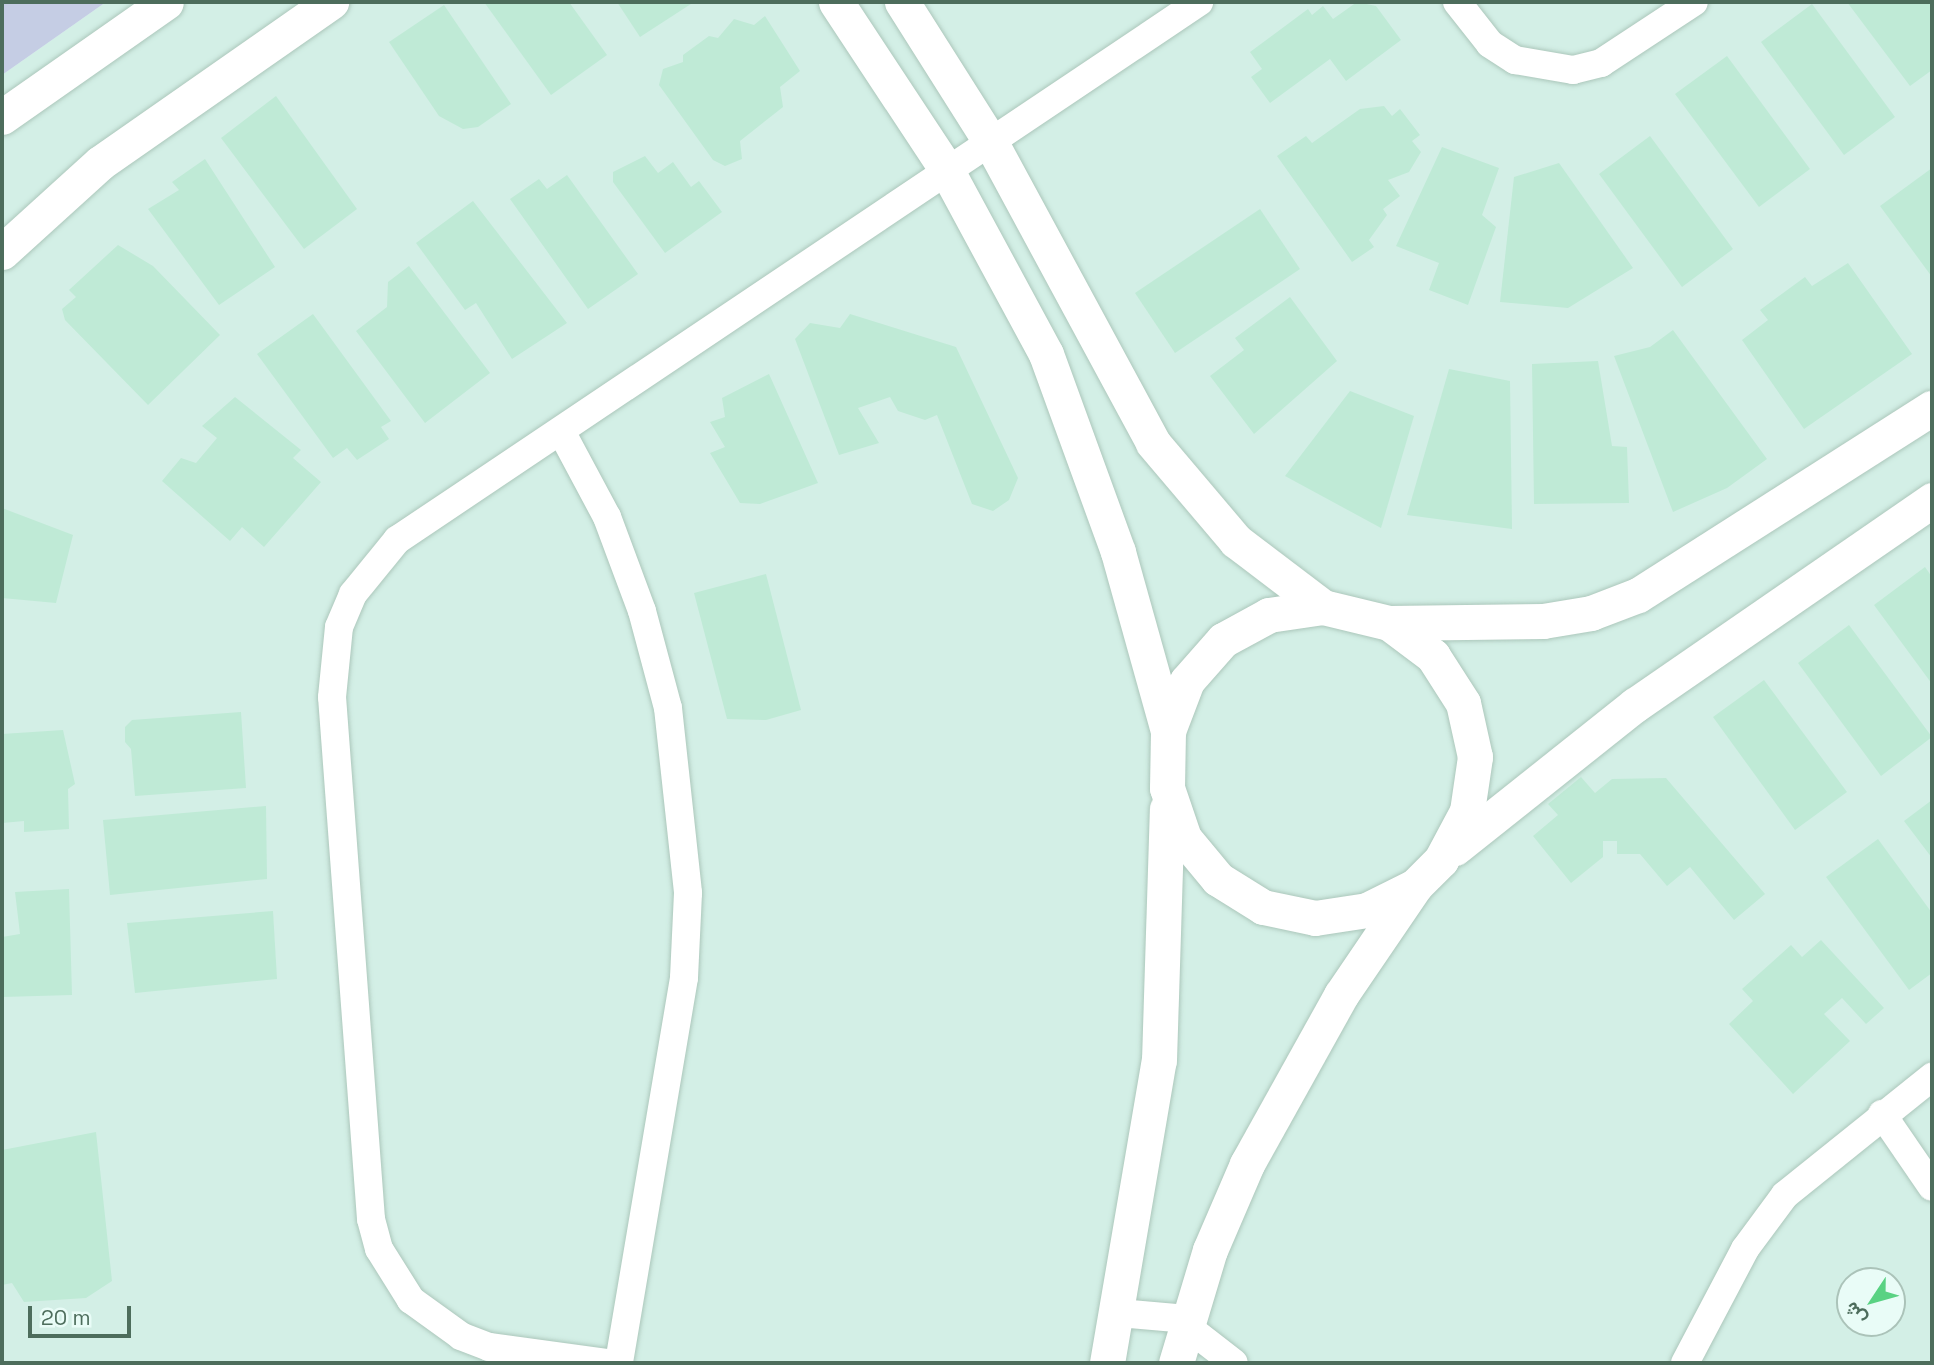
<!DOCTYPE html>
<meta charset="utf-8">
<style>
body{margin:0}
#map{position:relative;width:1934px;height:1365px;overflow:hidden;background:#e4f8f3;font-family:"Space Grotesk",Vazirmatn,sans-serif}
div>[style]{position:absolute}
.residential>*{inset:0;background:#d3efe6}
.green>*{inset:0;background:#c5cde4}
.building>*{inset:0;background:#bfead6}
.roads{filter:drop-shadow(0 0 2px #acc7bb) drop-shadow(0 0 2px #acc7bb)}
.minor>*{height:28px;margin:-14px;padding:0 14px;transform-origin:14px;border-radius:14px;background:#fff}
.tertiary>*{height:35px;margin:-17.5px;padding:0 17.5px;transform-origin:17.5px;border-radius:17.5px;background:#fff}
span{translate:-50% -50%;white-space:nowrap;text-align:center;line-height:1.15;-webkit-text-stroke:5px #e9fcf7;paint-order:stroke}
.frame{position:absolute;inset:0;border:4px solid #4d6d5c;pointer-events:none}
.north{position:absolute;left:1836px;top:1267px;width:70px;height:70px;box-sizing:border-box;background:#e9fcf7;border:2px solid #abc3b9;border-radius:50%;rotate:234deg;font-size:19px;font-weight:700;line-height:28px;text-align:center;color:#4d6d5c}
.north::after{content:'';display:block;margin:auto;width:24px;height:32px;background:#59d283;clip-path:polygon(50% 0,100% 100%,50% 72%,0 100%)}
.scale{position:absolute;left:28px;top:1306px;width:103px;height:32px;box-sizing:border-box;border:4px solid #4d6d5c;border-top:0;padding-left:9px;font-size:21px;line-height:24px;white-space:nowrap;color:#4d6d5c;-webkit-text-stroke:5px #e9fcf7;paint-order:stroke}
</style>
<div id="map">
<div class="residential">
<div style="clip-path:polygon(evenodd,106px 2px,1932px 2px,1932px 1363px,2px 1363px,2px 75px,106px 2px,1850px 1281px,1892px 1281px,1892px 1323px,1850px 1323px,1850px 1281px)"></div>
</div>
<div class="green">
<div style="clip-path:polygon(2px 2px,106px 2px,2px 75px)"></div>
</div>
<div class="building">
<div style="clip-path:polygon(484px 2px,569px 2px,607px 55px,551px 95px)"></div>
<div style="clip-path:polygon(617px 2px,694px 2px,640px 37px)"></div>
<div style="clip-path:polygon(1357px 2px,1376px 6px,1401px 40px,1346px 81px,1330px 59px,1270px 103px,1251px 77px,1262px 69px,1250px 52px,1308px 9px,1312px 15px,1323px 6px,1333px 19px)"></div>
<div style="clip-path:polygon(1847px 2px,1932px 2px,1932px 70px,1910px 86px)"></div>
<div style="clip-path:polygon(1812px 4px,1895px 117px,1844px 155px,1761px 42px)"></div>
<div style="clip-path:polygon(444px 5px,511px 104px,478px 127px,463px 129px,439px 116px,389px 42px)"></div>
<div style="clip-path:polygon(765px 16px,800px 71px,780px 87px,783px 107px,740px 141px,742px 159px,725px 166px,713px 160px,659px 85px,663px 69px,683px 62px,683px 55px,709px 36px,718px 38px,734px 19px,754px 25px)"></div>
<div style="clip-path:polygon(1727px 56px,1810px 169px,1759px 207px,1675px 94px)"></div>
<div style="clip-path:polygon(276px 96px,357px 209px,304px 249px,221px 138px)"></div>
<div style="clip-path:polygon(1384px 106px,1392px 116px,1400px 109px,1420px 135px,1412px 141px,1421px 152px,1409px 172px,1388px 180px,1400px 196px,1383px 209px,1387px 215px,1369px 240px,1374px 247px,1352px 262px,1277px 156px,1306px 136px,1312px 143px,1360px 109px)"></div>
<div style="clip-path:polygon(1650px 136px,1733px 249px,1682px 287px,1599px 174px)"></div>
<div style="clip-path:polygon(1442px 147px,1499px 168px,1482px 215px,1496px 227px,1468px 305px,1429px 290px,1439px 263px,1396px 246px)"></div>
<div style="clip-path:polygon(645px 156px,658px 173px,673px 162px,691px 187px,699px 181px,722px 212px,665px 253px,613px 182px,613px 172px)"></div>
<div style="clip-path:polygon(205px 159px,275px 267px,219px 305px,148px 209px,179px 190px,172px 182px)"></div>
<div style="clip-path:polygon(1559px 163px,1633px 268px,1568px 308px,1500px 302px,1514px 177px)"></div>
<div style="clip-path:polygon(1932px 168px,1932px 277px,1880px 206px)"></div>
<div style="clip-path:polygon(567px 175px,638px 274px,588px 309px,510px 199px,539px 179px,547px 189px)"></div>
<div style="clip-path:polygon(473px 201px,567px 323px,512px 359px,476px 303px,465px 310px,416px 243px)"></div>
<div style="clip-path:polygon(1260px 209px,1300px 269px,1175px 353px,1135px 293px)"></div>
<div style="clip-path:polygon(118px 245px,153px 266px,220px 335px,148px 405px,65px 320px,62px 309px,76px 297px,69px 290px)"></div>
<div style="clip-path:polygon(1848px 263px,1912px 354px,1804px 429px,1742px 340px,1768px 320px,1760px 310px,1805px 277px,1812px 286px)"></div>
<div style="clip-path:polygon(409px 266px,490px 373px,425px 423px,356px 331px,387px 307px,388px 282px)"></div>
<div style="clip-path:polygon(1290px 297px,1337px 361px,1254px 434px,1210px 376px,1244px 350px,1235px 338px)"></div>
<div style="clip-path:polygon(313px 314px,391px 421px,381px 427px,389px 439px,357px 460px,347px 448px,333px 458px,257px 354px)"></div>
<div style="clip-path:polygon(850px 314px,956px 347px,1018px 478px,1009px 500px,993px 511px,972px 504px,937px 415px,925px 420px,898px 411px,890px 397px,858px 408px,879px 443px,839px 455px,795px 339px,810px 323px,840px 328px)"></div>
<div style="clip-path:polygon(1673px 330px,1767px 459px,1727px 488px,1673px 512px,1614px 356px,1650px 347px)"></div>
<div style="clip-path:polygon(1598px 361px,1612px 446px,1627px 447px,1629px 503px,1534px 504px,1532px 364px)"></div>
<div style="clip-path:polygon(1449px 369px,1510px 381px,1512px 529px,1407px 515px)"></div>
<div style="clip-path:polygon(769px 374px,818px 483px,760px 504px,740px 503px,710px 453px,725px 447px,710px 422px,725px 417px,722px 398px)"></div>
<div style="clip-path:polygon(1350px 391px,1414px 416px,1381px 528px,1285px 476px)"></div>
<div style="clip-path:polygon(235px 397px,301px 450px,293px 458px,321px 482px,264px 547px,242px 527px,230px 541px,162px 481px,181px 458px,196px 463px,217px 438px,202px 426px)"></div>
<div style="clip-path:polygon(2px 508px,73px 535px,56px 603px,2px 598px)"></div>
<div style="clip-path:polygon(1925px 567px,1932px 577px,1932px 684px,1874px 605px)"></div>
<div style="clip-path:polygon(766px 574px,801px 710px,766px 720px,727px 719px,694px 593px)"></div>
<div style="clip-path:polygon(1849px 625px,1932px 737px,1881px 776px,1798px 663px)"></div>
<div style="clip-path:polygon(1764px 680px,1847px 792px,1795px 830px,1713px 717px)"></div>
<div style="clip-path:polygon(241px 712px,246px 788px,135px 796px,131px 749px,125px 742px,125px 727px,132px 720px)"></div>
<div style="clip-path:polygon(63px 730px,75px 784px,68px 789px,69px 829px,24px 832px,24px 821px,2px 823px,2px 734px)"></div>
<div style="clip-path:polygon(1581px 777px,1595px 793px,1612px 779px,1666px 778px,1765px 894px,1734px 920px,1690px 867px,1667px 886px,1640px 854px,1617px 854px,1617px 841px,1603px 841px,1603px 857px,1571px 883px,1533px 836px,1558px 815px,1548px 804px)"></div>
<div style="clip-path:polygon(1932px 800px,1932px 858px,1904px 821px)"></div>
<div style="clip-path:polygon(266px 806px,267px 879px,110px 895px,103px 820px)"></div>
<div style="clip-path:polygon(1878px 839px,1932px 913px,1932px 973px,1909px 990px,1826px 877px)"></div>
<div style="clip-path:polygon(69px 889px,72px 995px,2px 997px,2px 937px,20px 934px,15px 892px)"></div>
<div style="clip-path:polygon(273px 911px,277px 979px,135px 993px,127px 923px)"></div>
<div style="clip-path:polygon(1821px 940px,1884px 1008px,1866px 1024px,1842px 998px,1824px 1014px,1850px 1041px,1793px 1094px,1729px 1024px,1753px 1001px,1742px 989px,1791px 945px,1802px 957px)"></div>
<div style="clip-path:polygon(96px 1132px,112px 1281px,86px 1298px,24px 1302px,12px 1283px,2px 1285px,2px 1150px)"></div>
</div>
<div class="roads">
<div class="minor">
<div style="left:1457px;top:2px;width:53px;rotate:51.8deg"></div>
<div style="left:1490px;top:44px;width:30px;rotate:33deg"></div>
<div style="left:1515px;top:60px;width:59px;rotate:9.8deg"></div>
<div style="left:1573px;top:70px;width:29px;rotate:-14deg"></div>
<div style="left:1601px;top:63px;width:111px;rotate:-33.3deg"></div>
<div style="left:561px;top:431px;width:98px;rotate:61.9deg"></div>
<div style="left:607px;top:517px;width:100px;rotate:69.6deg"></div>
<div style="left:642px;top:611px;width:100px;rotate:75deg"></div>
<div style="left:668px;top:708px;width:186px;rotate:83.8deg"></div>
<div style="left:688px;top:893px;width:85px;rotate:92.7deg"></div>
<div style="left:684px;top:978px;width:390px;rotate:99.6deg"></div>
<div style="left:1882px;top:1114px;width:88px;rotate:55.6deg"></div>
<div style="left:1119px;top:1313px;width:57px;rotate:5deg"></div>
<div style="left:1176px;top:1318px;width:73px;rotate:37.8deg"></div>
<div style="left:608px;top:1363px;width:120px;rotate:-172.3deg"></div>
<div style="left:489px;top:1347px;width:30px;rotate:-159deg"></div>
<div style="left:461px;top:1336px;width:62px;rotate:-144.2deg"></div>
<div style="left:411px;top:1300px;width:60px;rotate:-122.1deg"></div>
<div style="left:379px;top:1249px;width:31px;rotate:-105deg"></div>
<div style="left:371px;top:1219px;width:523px;rotate:-94.27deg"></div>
<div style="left:332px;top:697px;width:70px;rotate:-84.3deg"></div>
<div style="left:339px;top:627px;width:36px;rotate:-67deg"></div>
<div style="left:353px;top:594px;width:70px;rotate:-50.8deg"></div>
<div style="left:397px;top:540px;width:966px;rotate:-33.85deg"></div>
<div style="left:1685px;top:1363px;width:129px;rotate:-62.2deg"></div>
<div style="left:1745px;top:1249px;width:67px;rotate:-53.5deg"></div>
<div style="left:1785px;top:1195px;width:189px;rotate:-38.8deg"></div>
</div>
<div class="tertiary">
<div style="left:836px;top:2px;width:200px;rotate:56.6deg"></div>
<div style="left:946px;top:169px;width:210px;rotate:61.6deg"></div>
<div style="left:1046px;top:354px;width:211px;rotate:70deg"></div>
<div style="left:1118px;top:552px;width:186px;rotate:74.4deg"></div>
<div style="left:902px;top:2px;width:165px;rotate:57.7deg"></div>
<div style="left:990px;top:141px;width:343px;rotate:61.6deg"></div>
<div style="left:1153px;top:443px;width:128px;rotate:49.7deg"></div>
<div style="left:1236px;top:541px;width:109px;rotate:37.2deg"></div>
<div style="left:2px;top:117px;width:200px;rotate:-35deg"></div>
<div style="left:2px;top:252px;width:132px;rotate:-42.2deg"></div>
<div style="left:100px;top:163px;width:282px;rotate:-34.9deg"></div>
<div style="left:1389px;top:623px;width:154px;rotate:-0.7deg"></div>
<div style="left:1543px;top:621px;width:49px;rotate:-9.5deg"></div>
<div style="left:1591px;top:613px;width:50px;rotate:-21deg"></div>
<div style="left:1638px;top:595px;width:348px;rotate:-32.5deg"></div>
<div style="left:1455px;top:848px;width:230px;rotate:-38.5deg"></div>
<div style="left:1635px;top:705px;width:361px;rotate:-34.6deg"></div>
<div style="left:1107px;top:1363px;width:307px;rotate:-80.3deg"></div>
<div style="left:1159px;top:1060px;width:251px;rotate:-88.2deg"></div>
<div style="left:1176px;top:1363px;width:118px;rotate:-73.3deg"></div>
<div style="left:1210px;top:1250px;width:94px;rotate:-66.7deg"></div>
<div style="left:1247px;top:1164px;width:193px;rotate:-60.9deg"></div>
<div style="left:1341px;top:995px;width:132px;rotate:-55.8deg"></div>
<div style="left:1415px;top:886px;width:37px;rotate:-45deg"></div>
<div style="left:1441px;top:860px;width:55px;rotate:-62deg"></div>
<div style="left:1467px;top:811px;width:55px;rotate:-81.6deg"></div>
<div style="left:1475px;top:757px;width:55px;rotate:-102.5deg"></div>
<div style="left:1463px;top:703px;width:56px;rotate:-122.6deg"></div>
<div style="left:1433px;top:656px;width:55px;rotate:-143.1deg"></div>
<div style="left:1389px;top:623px;width:68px;rotate:-166.4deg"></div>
<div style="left:1323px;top:607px;width:55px;rotate:171.6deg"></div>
<div style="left:1269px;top:615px;width:52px;rotate:151.5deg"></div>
<div style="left:1223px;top:640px;width:55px;rotate:131.3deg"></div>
<div style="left:1187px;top:681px;width:53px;rotate:110.8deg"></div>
<div style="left:1168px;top:731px;width:57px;rotate:91deg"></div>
<div style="left:1167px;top:788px;width:53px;rotate:71.2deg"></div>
<div style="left:1184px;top:838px;width:53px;rotate:50.3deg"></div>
<div style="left:1218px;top:879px;width:53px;rotate:31.9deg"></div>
<div style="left:1263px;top:907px;width:53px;rotate:11.9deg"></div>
<div style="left:1315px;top:918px;width:53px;rotate:-8.7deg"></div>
<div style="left:1367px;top:910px;width:54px;rotate:-26.6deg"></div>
</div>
</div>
<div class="frame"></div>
<div class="north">ش</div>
<div class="scale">20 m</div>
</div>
